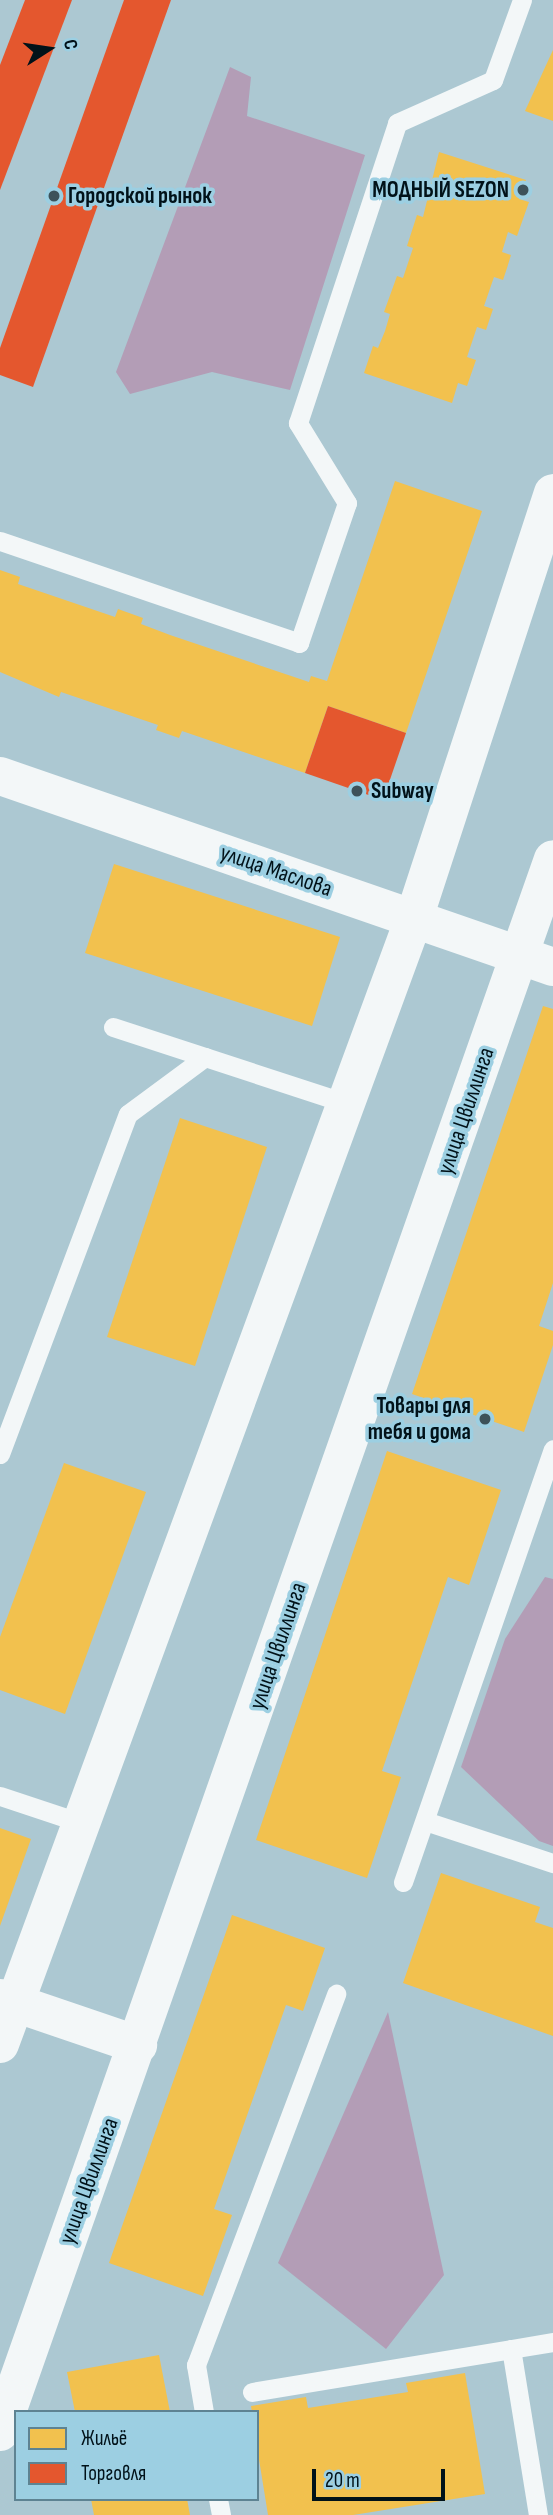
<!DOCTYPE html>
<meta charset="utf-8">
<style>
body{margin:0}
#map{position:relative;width:553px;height:2515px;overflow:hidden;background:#acc8d2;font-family:"Sofia Sans Condensed",sans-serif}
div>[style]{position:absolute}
.forest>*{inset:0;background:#b39db6}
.homes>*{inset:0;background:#f2c14e}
.shops>*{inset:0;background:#e4572e}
.lane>*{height:19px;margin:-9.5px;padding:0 9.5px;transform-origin:9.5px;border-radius:9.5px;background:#f3f7f8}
.street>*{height:38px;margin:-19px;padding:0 19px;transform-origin:19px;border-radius:19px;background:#f3f7f8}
.secondary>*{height:38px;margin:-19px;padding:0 19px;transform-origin:19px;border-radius:19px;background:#f3f7f8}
.dots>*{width:19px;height:19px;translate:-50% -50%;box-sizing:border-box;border:4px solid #9ccfe2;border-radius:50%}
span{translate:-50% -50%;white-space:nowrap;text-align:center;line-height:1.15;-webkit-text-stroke:7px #9ccfe2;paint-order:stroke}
.poi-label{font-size:23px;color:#011219;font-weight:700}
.right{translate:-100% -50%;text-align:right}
.left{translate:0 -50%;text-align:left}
.street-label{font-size:23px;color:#011219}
.legend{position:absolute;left:14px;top:2410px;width:245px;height:91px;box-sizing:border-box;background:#9ccfe2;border:2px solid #5e8392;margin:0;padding:9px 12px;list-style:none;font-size:21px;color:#011219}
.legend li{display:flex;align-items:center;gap:14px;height:35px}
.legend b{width:35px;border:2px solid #5e8392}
.north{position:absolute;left:14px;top:14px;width:70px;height:70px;-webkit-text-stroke:5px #9ccfe2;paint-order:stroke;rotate:78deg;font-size:19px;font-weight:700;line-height:28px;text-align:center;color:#011219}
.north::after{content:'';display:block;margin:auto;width:24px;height:32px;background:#011219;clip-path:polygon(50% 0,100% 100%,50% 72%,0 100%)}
.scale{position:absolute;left:312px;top:2469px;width:133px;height:32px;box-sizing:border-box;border:4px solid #011219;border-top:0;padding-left:9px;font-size:21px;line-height:24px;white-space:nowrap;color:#011219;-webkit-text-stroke:5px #9ccfe2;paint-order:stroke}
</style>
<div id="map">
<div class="forest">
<div style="clip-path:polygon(230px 67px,251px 77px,247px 116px,365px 155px,290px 390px,212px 372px,130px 394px,116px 372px)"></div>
<div style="clip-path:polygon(545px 1577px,553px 1579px,553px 1846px,539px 1841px,461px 1767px,505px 1639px)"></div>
<div style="clip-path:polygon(388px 2012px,444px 2275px,386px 2349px,278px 2263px)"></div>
</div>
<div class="homes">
<div style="clip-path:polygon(553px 50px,553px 121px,525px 111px)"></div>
<div style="clip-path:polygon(439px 152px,526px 180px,519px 199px,529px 202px,517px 236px,508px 232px,502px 252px,511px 255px,507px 268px,503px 280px,494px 277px,484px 306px,493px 309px,486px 330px,477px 327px,467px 357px,476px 360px,467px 386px,458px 383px,452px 403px,364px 373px,373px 346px,378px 348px,385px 331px,390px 314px,384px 312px,397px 276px,403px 278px,413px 248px,407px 246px,417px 215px,423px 217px)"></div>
<div style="clip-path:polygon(395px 481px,482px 511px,406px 733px,328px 706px,305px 773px,182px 731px,179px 738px,156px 730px,158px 725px,61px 692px,59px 697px,0 672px,0 570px,20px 577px,18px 584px,115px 617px,118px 609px,143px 618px,141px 624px,170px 635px,309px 682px,311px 676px,327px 681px)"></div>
<div style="clip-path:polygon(114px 864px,340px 937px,312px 1026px,85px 953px)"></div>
<div style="clip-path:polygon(543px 1006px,553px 1009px,553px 1283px,539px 1326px,553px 1331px,553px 1345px,524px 1432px,412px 1394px)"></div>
<div style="clip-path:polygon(180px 1118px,267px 1147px,195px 1366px,107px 1337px)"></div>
<div style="clip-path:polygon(387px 1451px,501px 1490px,469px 1585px,448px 1577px,382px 1771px,401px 1777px,367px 1878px,256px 1840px)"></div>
<div style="clip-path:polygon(64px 1463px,146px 1492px,65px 1714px,0 1690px,0 1637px)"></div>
<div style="clip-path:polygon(0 1828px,31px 1839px,0 1926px)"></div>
<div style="clip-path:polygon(441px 1873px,540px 1907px,535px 1922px,553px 1928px,553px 2036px,403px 1983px)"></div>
<div style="clip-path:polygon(232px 1915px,325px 1948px,303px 2011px,286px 2005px,214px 2209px,232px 2215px,203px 2296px,109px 2263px)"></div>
<div style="clip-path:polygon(159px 2355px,170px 2412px,75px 2412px,67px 2372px)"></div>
<div style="clip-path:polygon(465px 2373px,485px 2494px,353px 2515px,268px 2515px,257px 2447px,257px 2412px,252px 2412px,251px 2406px,306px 2397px,308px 2408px,408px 2392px,406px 2383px)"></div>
<div style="clip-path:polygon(91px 2499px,187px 2499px,190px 2515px,94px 2515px)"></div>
</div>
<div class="shops">
<div style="clip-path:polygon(25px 0,72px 0,0 190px,0 65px)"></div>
<div style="clip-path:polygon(124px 0,171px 0,33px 387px,0 375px,0 348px)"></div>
<div style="clip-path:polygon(328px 706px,406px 733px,383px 800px,305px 773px)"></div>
</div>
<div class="lane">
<div style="left:0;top:541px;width:316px;rotate:18.8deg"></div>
<div style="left:299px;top:643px;width:148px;rotate:-71.1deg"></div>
<div style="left:347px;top:503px;width:94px;rotate:-121.5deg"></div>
<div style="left:298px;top:423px;width:316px;rotate:-71.7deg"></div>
<div style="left:397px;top:123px;width:105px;rotate:-24.1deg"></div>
<div style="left:493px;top:80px;width:85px;rotate:-70.1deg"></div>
<div style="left:113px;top:1027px;width:245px;rotate:18.1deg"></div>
<div style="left:0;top:1454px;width:363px;rotate:-69.4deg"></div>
<div style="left:128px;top:1114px;width:96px;rotate:-36.5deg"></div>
<div style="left:0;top:1796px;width:85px;rotate:18.4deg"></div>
<div style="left:425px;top:1821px;width:135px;rotate:18.2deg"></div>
<div style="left:403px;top:1882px;width:458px;rotate:-70.9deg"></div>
<div style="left:252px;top:2392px;width:263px;rotate:-9.4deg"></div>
<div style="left:204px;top:2412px;width:48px;rotate:-99.7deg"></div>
<div style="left:196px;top:2365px;width:397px;rotate:-69.3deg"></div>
<div style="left:218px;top:2499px;width:16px;rotate:79deg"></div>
<div style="left:538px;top:2515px;width:168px;rotate:-99.2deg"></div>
<div style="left:511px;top:2349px;width:43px;rotate:-9.5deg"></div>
</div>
<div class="street">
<div style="left:0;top:776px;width:585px;rotate:19.05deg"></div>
</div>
<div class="secondary">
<div style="left:0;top:1998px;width:146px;rotate:18.8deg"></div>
<div style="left:0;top:2044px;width:1200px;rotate:-69.81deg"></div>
<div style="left:414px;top:918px;width:447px;rotate:-71.9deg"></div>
<div style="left:0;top:2432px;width:1667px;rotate:-70.63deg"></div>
</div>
<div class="dots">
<div style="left:523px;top:190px;background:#3d525a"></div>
<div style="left:54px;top:196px;background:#3d525a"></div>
<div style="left:357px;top:791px;background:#3d525a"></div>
<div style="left:485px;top:1419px;background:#3d525a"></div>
</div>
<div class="poi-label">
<span class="right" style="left:509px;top:190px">МОДНЫЙ SEZON</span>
<span class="left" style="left:68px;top:196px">Городской рынок</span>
<span class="left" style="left:371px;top:791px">Subway</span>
<span class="right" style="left:471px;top:1419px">Товары для<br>тебя и дома</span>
</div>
<div class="street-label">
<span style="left:276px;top:871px;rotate:19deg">улица Маслова</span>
<span style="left:466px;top:1111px;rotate:-71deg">улица Цвиллинга</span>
<span style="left:278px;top:1646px;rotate:-71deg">улица Цвиллинга</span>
<span style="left:89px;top:2181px;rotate:-70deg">улица Цвиллинга</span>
</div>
<ul class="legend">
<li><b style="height:19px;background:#f2c14e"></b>Жильё</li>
<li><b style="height:19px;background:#e4572e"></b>Торговля</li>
</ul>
<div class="north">С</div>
<div class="scale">20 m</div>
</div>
